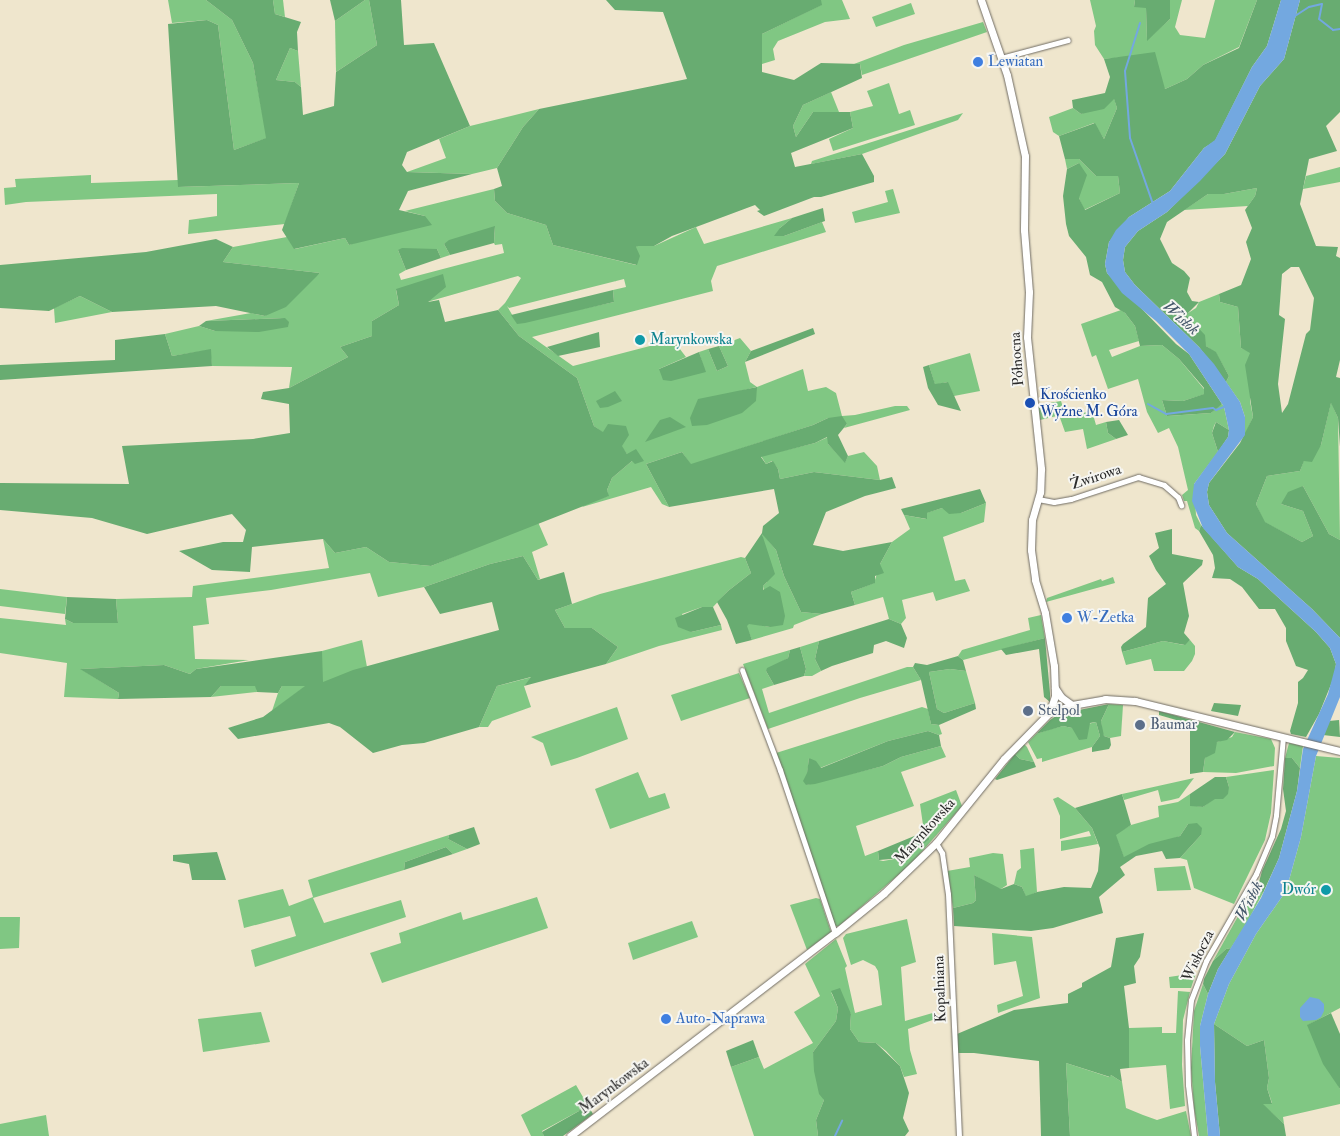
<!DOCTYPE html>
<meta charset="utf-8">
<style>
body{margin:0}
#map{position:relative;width:1340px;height:1136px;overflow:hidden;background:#efe6cd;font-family:"IM FELL Double Pica",serif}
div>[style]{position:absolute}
.green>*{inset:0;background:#80c783}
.forest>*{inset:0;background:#68ac71}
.water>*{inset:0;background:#73a8e0}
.stream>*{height:2px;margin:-1px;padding:0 1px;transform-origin:1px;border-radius:1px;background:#73a8e0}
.roads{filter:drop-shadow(0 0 1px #706c64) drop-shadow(0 0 1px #706c64)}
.street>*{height:5px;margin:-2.5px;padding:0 2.5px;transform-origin:2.5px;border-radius:2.5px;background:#fff}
.secondary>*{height:7px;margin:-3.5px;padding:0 3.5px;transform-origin:3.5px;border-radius:3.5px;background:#fff}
.dots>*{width:14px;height:14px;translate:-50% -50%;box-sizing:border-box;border:2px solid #f6f6f2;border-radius:50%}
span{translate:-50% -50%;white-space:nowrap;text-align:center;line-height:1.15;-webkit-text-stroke:4px #f6f6f2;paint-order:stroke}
.shop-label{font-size:15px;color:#366cbe}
.left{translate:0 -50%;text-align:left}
.culture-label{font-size:15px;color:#0d838f}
.right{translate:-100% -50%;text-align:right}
.street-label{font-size:15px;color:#2b2b2b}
.transit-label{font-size:15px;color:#164399}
.service-label{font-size:15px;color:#4e5e75}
.water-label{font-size:16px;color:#44576a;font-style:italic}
</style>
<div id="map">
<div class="green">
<div style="clip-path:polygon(168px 0,206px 0,232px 20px,253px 63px,267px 138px,234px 150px,218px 25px,207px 20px,172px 23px)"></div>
<div style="clip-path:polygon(273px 0,283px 0,285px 17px,275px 14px)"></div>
<div style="clip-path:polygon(365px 0,369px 0,377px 45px,336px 72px,335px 21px)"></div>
<div style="clip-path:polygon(821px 0,842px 0,850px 19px,825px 22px,778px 41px,773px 49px,775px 60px,762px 64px,762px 34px,821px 5px)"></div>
<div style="clip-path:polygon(1090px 0,1135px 0,1134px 7px,1146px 7px,1147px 40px,1170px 19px,1170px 0,1182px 0,1175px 27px,1180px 35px,1205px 38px,1215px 0,1257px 0,1239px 47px,1203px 65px,1187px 79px,1165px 89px,1125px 57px,1104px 59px,1095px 45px,1094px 31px,1096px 26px)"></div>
<div style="clip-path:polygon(911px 3px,915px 14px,876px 27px,872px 17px)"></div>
<div style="clip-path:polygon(983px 22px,987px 32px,862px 75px,860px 64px,854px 64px,904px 45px)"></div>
<div style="clip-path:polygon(290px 48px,298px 51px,301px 87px,295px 82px,276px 80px)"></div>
<div style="clip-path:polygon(889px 83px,899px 114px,910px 110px,915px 125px,833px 151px,829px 139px,853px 128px,850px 112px,873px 106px,867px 91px)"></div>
<div style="clip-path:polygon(831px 92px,839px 112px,813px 112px,796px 137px,793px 126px,803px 105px)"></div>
<div style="clip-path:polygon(1114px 98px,1117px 108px,1104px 139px,1094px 123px,1059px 136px,1053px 132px,1049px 117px,1073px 108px,1081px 114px)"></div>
<div style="clip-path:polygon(539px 109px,523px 127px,497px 168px,472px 174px,407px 172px,446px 158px,439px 139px,470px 126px)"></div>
<div style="clip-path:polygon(963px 113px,958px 120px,862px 154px,811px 164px,812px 161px)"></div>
<div style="clip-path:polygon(1065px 159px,1079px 159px,1096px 176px,1118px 176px,1120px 193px,1084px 210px,1079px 198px,1079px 163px,1067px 169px)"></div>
<div style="clip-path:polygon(1340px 167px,1340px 182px,1303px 189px,1306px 176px)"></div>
<div style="clip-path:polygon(91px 175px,91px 183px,178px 180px,178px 187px,299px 183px,285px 224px,188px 234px,189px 220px,217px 216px,217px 194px,26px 202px,5px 205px,4px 188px,16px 187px,15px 179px)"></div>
<div style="clip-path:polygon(1257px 188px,1255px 196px,1248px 206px,1184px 210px,1208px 194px,1224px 194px)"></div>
<div style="clip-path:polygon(evenodd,494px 189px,495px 201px,507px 213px,546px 225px,553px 245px,636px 265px,636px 247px,638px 245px,654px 246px,696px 227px,704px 244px,792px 218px,780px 228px,784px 236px,822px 222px,826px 232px,717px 266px,711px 281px,713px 291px,532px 337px,573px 366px,673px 340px,686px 357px,659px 369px,705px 372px,699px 352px,708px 349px,717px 371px,728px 366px,719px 346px,740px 338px,751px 351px,745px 362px,750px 382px,757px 387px,803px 369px,808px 391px,826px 387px,836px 393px,842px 416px,855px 415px,895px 406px,907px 406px,910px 410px,844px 428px,847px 424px,828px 418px,813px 425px,691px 465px,682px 452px,646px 464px,669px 507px,662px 504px,651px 487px,582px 507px,587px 503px,608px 496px,607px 490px,612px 478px,632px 461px,621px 446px,594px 426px,577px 378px,519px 336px,498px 310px,505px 303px,521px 278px,518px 276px,427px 302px,396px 290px,399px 305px,372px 321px,372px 336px,340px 347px,348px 357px,289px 388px,292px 367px,212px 366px,210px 350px,172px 356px,165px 334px,199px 326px,215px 331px,285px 318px,206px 321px,251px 313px,265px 316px,320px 273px,223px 262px,233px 247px,287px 237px,295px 249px,345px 238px,349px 245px,425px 216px,405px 211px,494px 189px,495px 227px,494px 243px,495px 245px,502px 244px,504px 253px,401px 280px,399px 274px,406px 270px,398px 250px,437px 249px,441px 258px,450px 255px,444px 244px,495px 227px,494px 189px,624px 279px,626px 287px,613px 290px,614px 302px,517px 323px,507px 306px,509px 308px,624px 279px,494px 189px,756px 387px,756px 401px,698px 400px,721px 396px,756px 387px)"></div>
<div style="clip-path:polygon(893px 189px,900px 213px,855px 223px,852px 212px,888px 202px,885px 191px)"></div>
<div style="clip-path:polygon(1219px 294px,1220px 302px,1238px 307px,1241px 348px,1250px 352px,1250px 401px,1253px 417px,1245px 435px,1245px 417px,1240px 402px,1226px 382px,1229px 376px,1216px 353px,1206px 346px,1185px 315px,1196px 308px,1199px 302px)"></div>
<div style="clip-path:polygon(80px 296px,112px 312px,55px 323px,54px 308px)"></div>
<div style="clip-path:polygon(1121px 310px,1125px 313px,1135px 326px,1139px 341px,1109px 350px,1112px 357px,1140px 346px,1162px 345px,1179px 359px,1204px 389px,1205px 394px,1183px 401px,1162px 400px,1167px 416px,1211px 413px,1218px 406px,1222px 404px,1224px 407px,1229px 430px,1216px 422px,1214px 426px,1212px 433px,1218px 452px,1194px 484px,1196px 515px,1201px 525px,1199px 531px,1195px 528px,1187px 501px,1184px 501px,1182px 495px,1188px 490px,1178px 447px,1169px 428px,1158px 433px,1147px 412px,1138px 379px,1108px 389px,1096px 355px,1092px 357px,1081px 324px)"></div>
<div style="clip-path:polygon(970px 353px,980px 391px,954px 396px,947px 382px,935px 385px,929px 365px)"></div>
<div style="clip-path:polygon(1061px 401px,1065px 414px,1040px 420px,1038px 405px)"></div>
<div style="clip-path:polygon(1331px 402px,1338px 418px,1340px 540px,1329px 534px,1303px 486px,1281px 504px,1303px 511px,1313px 536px,1302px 542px,1264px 522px,1256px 504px,1267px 476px,1300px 471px,1304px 460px,1321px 445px)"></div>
<div style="clip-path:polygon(1092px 411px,1096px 425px,1106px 422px,1108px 433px,1116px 439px,1087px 449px,1083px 429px,1065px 432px,1060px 418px)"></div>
<div style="clip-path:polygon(828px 437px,828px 444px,845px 462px,848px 456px,864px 452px,877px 466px,880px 480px,814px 472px,780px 479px,778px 469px,772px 461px,766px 464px,761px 456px,815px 443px)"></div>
<div style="clip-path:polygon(986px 503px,984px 522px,943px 537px,955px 581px,965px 579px,970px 591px,936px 601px,933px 592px,902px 600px,906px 618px,901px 624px,889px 619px,883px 597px,855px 605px,851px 592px,874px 583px,880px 564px,892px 542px,910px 529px,904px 515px,926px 519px,926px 513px,942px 508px,961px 513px)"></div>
<div style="clip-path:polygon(538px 522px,548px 545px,532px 552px,540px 579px,538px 580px,523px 556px,490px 564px,424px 587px,378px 597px,370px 573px,271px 590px,206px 598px,209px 624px,193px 626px,195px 659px,249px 660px,196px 669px,190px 674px,164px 665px,81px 669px,119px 693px,118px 699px,64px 697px,67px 663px,0 653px,0 618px,66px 625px,65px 619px,73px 623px,118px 623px,116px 599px,192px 597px,193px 586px,329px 568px,323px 539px,335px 553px,366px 547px,389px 562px,431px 566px)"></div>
<div style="clip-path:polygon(762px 533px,776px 550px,784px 576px,801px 612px,822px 614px,794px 625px,793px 628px,752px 640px,746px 626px,749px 623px,770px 627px,763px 586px,767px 582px)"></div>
<div style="clip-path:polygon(741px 557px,745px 558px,751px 573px,728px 591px,713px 607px,702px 607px,682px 614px,691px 632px,721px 625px,722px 630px,659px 646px,606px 664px,618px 647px,592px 628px,565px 628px,555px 610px,600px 594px)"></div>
<div style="clip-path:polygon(1113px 577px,1115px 583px,1046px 602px,1047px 598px,1101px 579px,1102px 581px)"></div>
<div style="clip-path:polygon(0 589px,67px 597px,65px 614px,0 606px)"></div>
<div style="clip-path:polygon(1041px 615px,1045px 638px,963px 660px,958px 656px,962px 650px,1030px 630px,1028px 618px)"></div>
<div style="clip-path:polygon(362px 640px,367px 667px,322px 683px,322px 651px)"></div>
<div style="clip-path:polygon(1190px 640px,1195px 646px,1195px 654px,1192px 661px,1184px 671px,1154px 671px,1151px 659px,1126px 665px,1122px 652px,1163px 641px,1184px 645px)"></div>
<div style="clip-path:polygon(819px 641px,815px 659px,821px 671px,812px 676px,804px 676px,806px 669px,800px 647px)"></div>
<div style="clip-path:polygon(790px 650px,788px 658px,766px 671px,774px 685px,762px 689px,769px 713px,907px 667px,913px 667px,921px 680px,860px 698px,768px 729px,743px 664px)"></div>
<div style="clip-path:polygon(950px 669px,966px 671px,975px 703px,944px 713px,937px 709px,929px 672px)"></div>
<div style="clip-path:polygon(739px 673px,750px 698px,681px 721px,671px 695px)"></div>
<div style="clip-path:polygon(532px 677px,524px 686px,531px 707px,492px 721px,488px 727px,479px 727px,497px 686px)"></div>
<div style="clip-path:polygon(221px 686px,256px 686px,257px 692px,211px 697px)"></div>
<div style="clip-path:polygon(282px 686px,306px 686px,272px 711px,278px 693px)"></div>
<div style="clip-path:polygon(1109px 704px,1123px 705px,1121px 736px,1110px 738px,1104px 736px,1102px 732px,1101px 721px)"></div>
<div style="clip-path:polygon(617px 707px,628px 739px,577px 758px,551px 766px,543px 743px,531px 737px)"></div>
<div style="clip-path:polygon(922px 707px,928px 709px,931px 724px,939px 725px,942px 734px,939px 735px,928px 731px,888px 741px,820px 768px,809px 758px,806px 785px,883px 766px,901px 757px,941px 746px,946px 757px,901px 772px,914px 806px,856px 826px,865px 856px,878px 851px,879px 860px,883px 861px,900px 858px,930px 839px,924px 832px,920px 804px,956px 790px,962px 806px,911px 864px,839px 926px,835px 926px,776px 753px)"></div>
<div style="clip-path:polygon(1096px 722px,1100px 736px,1092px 747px,1042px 762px,1042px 758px,1037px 759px,1028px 742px,1036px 734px,1051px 729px,1063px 726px,1072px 728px)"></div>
<div style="clip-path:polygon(1235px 732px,1271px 739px,1275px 748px,1274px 766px,1236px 773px,1203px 772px,1205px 758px,1217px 742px,1232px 737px)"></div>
<div style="clip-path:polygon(1289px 743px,1303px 746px,1300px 768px,1292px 758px,1285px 758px)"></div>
<div style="clip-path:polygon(1024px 744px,1027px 747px,1034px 762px,1020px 759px,1015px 754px)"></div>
<div style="clip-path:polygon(1316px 756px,1340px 758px,1340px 1008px,1308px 1025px,1340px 1089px,1340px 1104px,1283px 1117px,1284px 1124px,1262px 1104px,1272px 1103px,1267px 1088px,1269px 1078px,1264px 1040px,1247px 1046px,1214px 1024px,1229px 984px,1256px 934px,1286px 891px,1301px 837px)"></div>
<div style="clip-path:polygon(1274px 770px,1271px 813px,1265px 840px,1234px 904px,1194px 888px,1187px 860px,1180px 858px,1201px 835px,1188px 824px,1180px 836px,1124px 858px,1115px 834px,1131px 825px,1159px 817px,1158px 806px,1178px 802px,1190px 794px,1190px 805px,1203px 807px,1229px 787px,1226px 777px)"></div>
<div style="clip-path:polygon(638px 772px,649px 798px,665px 793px,670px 808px,610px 829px,595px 789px)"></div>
<div style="clip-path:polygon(1194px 778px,1179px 798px,1171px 800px,1161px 802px,1158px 790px,1124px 800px,1122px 794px)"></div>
<div style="clip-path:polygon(1058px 797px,1075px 808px,1092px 828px,1098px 844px,1061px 851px,1061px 841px,1091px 836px,1089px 831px,1060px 839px,1060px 816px,1053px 799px)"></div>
<div style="clip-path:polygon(449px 835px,448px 839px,467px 849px,453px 854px,446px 847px,405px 862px,404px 870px,313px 898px,324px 923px,401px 900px,406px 917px,255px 967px,251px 950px,296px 936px,290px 916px,244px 928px,238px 900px,283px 889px,289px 906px,313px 897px,308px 880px)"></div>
<div style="clip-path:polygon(1034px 848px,1037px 892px,1026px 897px,1022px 887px,1014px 884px,1017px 871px,1021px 868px,1020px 850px)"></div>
<div style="clip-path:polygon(993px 853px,1003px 854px,1007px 885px,1001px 889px,996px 888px,974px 875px,976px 900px,973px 903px,953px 908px,947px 871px,970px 867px,969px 858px)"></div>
<div style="clip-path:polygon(1185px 866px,1191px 890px,1157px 891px,1154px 868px)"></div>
<div style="clip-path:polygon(1257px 889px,1263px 893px,1245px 926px,1231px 948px,1226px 949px,1213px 961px,1251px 893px)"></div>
<div style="clip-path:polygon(537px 897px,548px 928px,382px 983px,370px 953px,401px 943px,399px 933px,461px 912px,463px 920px)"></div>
<div style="clip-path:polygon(816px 898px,820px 899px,831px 932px,807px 950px,790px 905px)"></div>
<div style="clip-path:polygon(0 917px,20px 917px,19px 948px,0 949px)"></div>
<div style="clip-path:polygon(907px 919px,916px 962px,901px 967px,905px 1021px,936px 1012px,938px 1018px,908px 1029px,910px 1050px,917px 1074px,904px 1077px,900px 1066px,886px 1051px,876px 1043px,859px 1042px,850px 1029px,851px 1014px,831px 992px,838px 1008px,836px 1021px,813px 1052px,824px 1100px,816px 1120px,818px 1136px,754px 1136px,731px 1067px,759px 1057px,764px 1069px,813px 1043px,794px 1012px,820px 996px,805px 964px,836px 939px,847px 966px,845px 968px,855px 1013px,882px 1005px,878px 971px,875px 966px,863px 960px,851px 965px,843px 938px,846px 934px)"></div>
<div style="clip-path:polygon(692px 921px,698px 937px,633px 960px,628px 943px)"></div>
<div style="clip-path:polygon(992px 933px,1032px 937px,1040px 998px,998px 1013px,997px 1005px,1023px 996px,1016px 961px,994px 965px)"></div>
<div style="clip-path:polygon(1196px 973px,1191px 988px,1170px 988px,1169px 977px)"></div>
<div style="clip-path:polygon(1203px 984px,1208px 994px,1200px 1026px,1200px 1046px,1208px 1136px,1199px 1136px,1194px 1108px,1191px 1068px,1194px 1011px)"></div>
<div style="clip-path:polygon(1178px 991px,1190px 992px,1183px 1020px,1182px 1065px,1185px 1106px,1170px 1109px,1166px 1065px,1129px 1068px,1129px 1028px,1162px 1027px,1162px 1033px,1176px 1033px)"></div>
<div style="clip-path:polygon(261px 1012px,270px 1042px,203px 1052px,198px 1019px)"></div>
<div style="clip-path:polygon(1066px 1063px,1109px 1077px,1111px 1075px,1122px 1082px,1126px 1108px,1143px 1115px,1157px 1120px,1186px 1111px,1191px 1136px,1070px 1136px)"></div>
<div style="clip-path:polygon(576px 1085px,583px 1097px,579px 1111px,542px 1131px,544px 1136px,531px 1136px,521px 1115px)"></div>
<div style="clip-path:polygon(46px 1115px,49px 1136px,0 1136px,0 1124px)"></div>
</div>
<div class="forest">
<div style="clip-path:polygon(206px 0,273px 0,275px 14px,301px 22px,297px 32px,298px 51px,290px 48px,276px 80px,295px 82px,301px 87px,303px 115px,334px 106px,336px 72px,377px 45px,369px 0,401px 0,404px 45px,434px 43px,470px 126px,407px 152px,402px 165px,407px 172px,472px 174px,408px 191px,399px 210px,425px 216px,432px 225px,349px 245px,345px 238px,294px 249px,282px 230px,299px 183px,178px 187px,168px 24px,207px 20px,218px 25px,234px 150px,266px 138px,253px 63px,232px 20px)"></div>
<div style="clip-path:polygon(330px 0,365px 0,335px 21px)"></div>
<div style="clip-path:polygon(606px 0,821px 0,822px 5px,762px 34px,762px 72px,794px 80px,821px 63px,860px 64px,862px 78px,803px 105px,793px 126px,796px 137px,813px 112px,850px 112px,853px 128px,791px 153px,795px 167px,862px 154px,874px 176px,874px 182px,821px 197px,814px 197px,764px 216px,757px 211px,760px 210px,755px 205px,672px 236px,654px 246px,638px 246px,636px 247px,640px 256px,637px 265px,553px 245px,546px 225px,507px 213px,495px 201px,494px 189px,502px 186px,497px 168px,523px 127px,539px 109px,687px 79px,663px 12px,615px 10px)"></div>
<div style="clip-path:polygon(1135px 0,1170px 0,1170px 19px,1147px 41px,1146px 8px,1134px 7px)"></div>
<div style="clip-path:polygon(1257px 0,1281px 0,1267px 46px,1252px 67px,1215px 141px,1204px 148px,1170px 191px,1129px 217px,1109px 242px,1105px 264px,1107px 273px,1176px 344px,1189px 354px,1222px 404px,1211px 413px,1167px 416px,1162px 400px,1183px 401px,1204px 394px,1204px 388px,1179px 359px,1162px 345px,1140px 346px,1135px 326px,1125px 313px,1115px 307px,1102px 282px,1090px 275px,1086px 257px,1069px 236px,1066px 224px,1063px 196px,1067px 169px,1079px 163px,1087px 175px,1079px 198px,1085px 210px,1120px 193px,1118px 176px,1096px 176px,1079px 159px,1065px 159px,1059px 136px,1095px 123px,1104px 139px,1117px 108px,1114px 99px,1104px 109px,1081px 114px,1073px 108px,1072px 100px,1105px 93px,1110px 77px,1104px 59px,1155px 52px,1165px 89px,1187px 79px,1203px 65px,1239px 48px)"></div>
<div style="clip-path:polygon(evenodd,1300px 0,1340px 0,1340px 112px,1326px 126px,1337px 151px,1309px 159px,1300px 204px,1316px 246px,1338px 247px,1336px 256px,1340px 258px,1340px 360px,1336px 377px,1340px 378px,1340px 447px,1338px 418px,1331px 403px,1321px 445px,1312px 462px,1304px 461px,1300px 471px,1267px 476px,1256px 504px,1265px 522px,1302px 542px,1313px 536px,1303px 511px,1281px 504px,1288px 492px,1303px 486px,1329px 534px,1340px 540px,1340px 638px,1312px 609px,1227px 533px,1209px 505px,1207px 492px,1209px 483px,1240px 443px,1253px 417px,1245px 365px,1250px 353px,1241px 348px,1238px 307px,1220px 302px,1219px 294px,1241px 285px,1251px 259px,1246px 242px,1252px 228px,1245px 210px,1255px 196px,1257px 188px,1224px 194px,1208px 194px,1167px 222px,1160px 239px,1172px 263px,1184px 271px,1190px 278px,1187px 292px,1192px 301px,1199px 302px,1186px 315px,1205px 335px,1206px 346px,1216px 352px,1229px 376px,1226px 382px,1199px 347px,1135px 285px,1125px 272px,1123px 260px,1125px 247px,1138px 231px,1167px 212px,1225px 154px,1260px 86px,1284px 59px,1300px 0,1291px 267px,1299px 267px,1314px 298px,1310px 330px,1306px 334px,1288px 404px,1282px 413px,1278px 384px,1285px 319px,1279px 315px,1282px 274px,1291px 267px)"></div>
<div style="clip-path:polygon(823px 208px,825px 221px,784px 236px,774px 236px,780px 228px,792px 218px)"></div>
<div style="clip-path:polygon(495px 226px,494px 243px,450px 255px,444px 244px,449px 240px)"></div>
<div style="clip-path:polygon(216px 239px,233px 247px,223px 262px,320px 273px,286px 307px,265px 316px,216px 306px,112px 312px,80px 296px,49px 311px,0 308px,0 265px,146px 252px)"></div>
<div style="clip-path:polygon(402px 248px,437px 249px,441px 258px,406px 270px,398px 250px)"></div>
<div style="clip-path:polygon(443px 274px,446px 287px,428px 302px,439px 300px,445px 322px,498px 310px,519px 336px,577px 378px,594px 426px,603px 432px,608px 424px,626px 426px,629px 435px,622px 446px,627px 454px,636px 449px,644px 461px,635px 464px,632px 461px,612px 478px,607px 490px,609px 496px,431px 566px,389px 562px,366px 547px,335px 553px,323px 539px,252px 547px,250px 572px,212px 570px,179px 551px,223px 542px,243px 542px,246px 530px,232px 514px,147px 534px,92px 518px,0 510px,0 483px,129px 484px,122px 446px,253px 439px,290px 433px,289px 404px,261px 399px,263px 392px,289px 388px,348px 357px,340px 347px,372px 336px,372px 321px,399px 305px,396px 289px)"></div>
<div style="clip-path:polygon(613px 290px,614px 302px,525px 323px,517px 324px,511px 315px)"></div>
<div style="clip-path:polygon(285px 318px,289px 322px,288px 327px,259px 332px,215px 331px,199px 326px,206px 321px)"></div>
<div style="clip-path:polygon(813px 328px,815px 334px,745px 362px,751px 351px)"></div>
<div style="clip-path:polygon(599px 332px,600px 347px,558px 356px,547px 347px)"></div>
<div style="clip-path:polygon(165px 334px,172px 356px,211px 349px,212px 366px,0 380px,0 365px,115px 360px,115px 340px)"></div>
<div style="clip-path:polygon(719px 346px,728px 366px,717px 371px,708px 349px)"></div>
<div style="clip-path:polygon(699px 352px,706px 372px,671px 381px,663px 380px,659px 369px)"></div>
<div style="clip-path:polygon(929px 365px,935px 384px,948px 382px,961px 411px,938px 405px,928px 388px,923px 367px)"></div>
<div style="clip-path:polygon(757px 387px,756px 401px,742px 413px,707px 425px,692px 426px,690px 418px,698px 399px)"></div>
<div style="clip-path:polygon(615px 391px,622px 401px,608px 407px,600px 408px,596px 401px)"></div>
<div style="clip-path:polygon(842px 416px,847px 424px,838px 435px,848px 456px,845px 463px,828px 444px,827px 437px,815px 443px,761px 457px,766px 464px,773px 461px,778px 469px,780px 479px,814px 472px,880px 480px,892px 477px,896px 488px,865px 496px,826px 512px,813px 545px,843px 551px,892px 542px,880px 564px,884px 573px,875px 576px,875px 583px,851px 592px,855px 605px,822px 614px,801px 612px,784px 576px,776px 550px,762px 534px,775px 574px,763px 586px,763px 590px,770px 586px,780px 592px,785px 616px,783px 625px,770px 627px,749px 624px,747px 626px,752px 640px,736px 644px,727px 620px,717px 602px,728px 591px,751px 573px,745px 558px,762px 533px,763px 526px,779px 513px,774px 489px,669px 507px,646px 464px,682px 452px,691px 464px,813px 425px,828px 418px)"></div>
<div style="clip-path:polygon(670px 417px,686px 427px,645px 442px,660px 420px)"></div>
<div style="clip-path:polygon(1119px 420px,1128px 435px,1116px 439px,1108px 433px,1106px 422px)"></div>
<div style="clip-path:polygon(1216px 422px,1229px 430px,1228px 437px,1218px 452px,1212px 433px)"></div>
<div style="clip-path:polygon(980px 489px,986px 503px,961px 513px,949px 514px,942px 508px,927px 513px,927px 519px,904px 515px,901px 509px)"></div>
<div style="clip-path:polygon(1201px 525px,1238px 567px,1258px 579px,1316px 632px,1330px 648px,1336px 664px,1334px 677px,1319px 714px,1306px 737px,1291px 734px,1290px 731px,1298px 703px,1298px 682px,1303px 678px,1308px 670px,1296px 666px,1286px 641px,1286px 628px,1275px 609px,1259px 609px,1242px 587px,1230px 579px,1212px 578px,1215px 568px,1213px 555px,1199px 531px)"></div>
<div style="clip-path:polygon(1172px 529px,1172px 554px,1203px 560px,1202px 565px,1183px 583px,1189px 616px,1184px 633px,1190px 640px,1185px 645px,1163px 641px,1122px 652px,1121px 647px,1123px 644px,1146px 627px,1148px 598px,1166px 584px,1156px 570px,1149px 556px,1159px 548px,1155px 533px)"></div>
<div style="clip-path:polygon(523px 556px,538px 580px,564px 572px,572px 604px,555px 610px,565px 628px,592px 628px,618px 647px,606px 664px,524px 686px,531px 677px,497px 686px,479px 727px,424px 743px,402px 745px,373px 753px,340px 727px,329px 723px,238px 739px,228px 728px,263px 717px,305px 686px,282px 686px,278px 693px,257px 692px,255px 686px,221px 686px,211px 697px,118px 699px,119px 693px,80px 669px,164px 665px,190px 674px,196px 669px,322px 651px,323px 682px,353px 670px,499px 630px,492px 602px,440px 614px,424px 587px,490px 564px)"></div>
<div style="clip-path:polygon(67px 597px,116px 599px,118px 623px,73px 623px,65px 619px)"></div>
<div style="clip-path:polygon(702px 607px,713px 607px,721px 625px,691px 632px,678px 627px,675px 618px)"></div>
<div style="clip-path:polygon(889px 619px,901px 624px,907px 638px,904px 648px,886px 641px,874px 645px,873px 653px,832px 666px,821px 671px,815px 659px,819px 641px)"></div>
<div style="clip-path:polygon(1045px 638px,1050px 693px,1050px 702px,1044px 697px,1039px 649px,1006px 655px,1001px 649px)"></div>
<div style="clip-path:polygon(800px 647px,806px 669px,804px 676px,774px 685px,766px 671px,767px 668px,788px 658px,790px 650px)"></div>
<div style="clip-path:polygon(958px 656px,963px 660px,966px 671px,950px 669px,929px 672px,937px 709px,944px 713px,975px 703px,976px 709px,939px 725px,931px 724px,921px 680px,913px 667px,915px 663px,927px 665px)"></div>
<div style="clip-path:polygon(1214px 703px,1241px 705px,1238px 716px,1211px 711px)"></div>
<div style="clip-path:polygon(1109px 704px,1101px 721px,1104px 736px,1110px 738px,1111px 745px,1109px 749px,1092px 752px,1092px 747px,1100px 736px,1096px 722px,1090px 723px,1087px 739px,1079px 740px,1072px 728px,1063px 726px,1036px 734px,1050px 720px,1059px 714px)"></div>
<div style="clip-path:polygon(1159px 711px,1235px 732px,1227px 740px,1217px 742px,1215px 753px,1205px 758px,1203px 772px,1190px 774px,1190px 724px,1159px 715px)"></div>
<div style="clip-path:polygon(1339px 720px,1340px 737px,1323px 735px,1329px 721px)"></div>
<div style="clip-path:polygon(928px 731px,939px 735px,941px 746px,901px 757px,883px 766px,815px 784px,806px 785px,803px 781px,807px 773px,809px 758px,816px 761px,821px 768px,888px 741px)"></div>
<div style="clip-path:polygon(1015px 754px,1020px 759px,1034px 762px,1036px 767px,997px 780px,995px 779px)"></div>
<div style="clip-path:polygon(1285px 758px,1292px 758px,1300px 768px,1297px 791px,1279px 858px,1263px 893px,1257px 889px,1262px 871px,1281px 829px,1286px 811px,1283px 789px)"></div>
<div style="clip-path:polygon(1215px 777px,1226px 777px,1229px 787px,1228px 794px,1223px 799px,1215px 799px,1203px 807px,1190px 806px,1190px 794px)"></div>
<div style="clip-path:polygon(1122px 794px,1131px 825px,1116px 835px,1124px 857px,1149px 844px,1180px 836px,1188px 824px,1197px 823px,1202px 828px,1201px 835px,1180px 858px,1166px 859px,1162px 851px,1136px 856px,1120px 867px,1125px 875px,1099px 897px,1103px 913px,1053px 928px,1031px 931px,954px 926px,953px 908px,973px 903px,976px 900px,974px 875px,1001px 889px,1014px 884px,1022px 887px,1026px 896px,1037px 892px,1064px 887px,1091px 888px,1098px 871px,1100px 848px,1092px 828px,1075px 808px)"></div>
<div style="clip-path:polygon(474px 827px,480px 844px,467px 849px,448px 839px,449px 835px)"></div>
<div style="clip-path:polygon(924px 832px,930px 839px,915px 850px,909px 851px,904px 858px,879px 860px,878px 851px)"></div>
<div style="clip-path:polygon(446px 847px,453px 854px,404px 870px,405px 862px)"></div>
<div style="clip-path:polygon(217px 852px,226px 880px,192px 880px,189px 864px,173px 861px,173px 855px)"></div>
<div style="clip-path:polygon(1144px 933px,1140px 957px,1134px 966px,1136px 983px,1124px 986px,1129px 1028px,1129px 1068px,1120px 1069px,1122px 1082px,1111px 1075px,1110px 1077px,1066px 1063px,1070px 1136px,1041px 1136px,1039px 1061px,974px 1053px,957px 1053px,957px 1034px,1014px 1010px,1068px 1003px,1068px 994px,1082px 987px,1082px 983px,1111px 967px,1116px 938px)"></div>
<div style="clip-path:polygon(1231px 948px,1218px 969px,1208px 994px,1203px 984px,1204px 979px,1213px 961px,1226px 949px)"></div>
<div style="clip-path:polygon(840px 988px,851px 1014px,850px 1029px,859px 1042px,876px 1043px,900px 1066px,909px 1093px,903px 1118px,909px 1131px,905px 1136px,818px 1136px,816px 1120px,824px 1100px,819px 1094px,814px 1071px,813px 1052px,836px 1021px,838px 1008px,831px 991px)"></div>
<div style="clip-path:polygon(1331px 1013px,1340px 1034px,1340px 1089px,1323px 1064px,1307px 1025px)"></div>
<div style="clip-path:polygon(1214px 1024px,1247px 1046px,1264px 1040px,1269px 1078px,1267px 1088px,1272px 1104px,1263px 1104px,1284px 1124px,1286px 1136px,1220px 1136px,1215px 1082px)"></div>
<div style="clip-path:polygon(753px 1040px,759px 1057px,731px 1067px,726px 1051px)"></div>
<div style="clip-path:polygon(583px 1097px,593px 1114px,563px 1136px,544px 1136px,542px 1132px,579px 1111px)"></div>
</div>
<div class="water">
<div style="clip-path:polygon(1281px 0,1300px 0,1284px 59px,1260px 86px,1225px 154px,1200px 181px,1167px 212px,1138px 231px,1125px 247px,1123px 260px,1125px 272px,1135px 285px,1199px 347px,1214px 364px,1240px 402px,1245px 417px,1245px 435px,1209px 483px,1207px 492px,1209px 505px,1227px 533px,1312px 609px,1340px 638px,1340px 697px,1316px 756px,1301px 837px,1286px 891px,1256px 934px,1229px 984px,1214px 1024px,1215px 1082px,1220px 1136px,1208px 1136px,1200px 1046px,1200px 1026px,1208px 994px,1218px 969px,1261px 898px,1279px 858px,1297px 791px,1303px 749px,1328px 694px,1336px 664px,1330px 648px,1316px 632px,1258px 579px,1238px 567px,1203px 528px,1192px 501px,1194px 484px,1228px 437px,1229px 430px,1224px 407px,1189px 354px,1156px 321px,1122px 293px,1107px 273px,1105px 264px,1109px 242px,1116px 230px,1129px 217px,1170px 191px,1204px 148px,1215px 140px,1252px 67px,1267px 46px)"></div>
<div style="clip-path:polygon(1310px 997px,1319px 999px,1324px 1004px,1324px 1011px,1321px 1017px,1316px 1020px,1303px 1021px,1300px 1017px,1300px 1008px)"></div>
</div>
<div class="stream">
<div style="left:1295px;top:16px;width:17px;rotate:-33deg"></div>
<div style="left:1309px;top:7px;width:13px;rotate:-13deg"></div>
<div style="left:1322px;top:4px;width:15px;rotate:101deg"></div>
<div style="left:1319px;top:19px;width:18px;rotate:38deg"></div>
<div style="left:1333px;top:30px;width:7px;rotate:-8deg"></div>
<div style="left:1140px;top:23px;width:50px;rotate:107.4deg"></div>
<div style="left:1125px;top:71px;width:67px;rotate:85.7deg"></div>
<div style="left:1130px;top:138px;width:70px;rotate:70.8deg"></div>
<div style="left:1148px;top:404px;width:21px;rotate:29deg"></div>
<div style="left:1166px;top:414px;width:47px;rotate:-7.3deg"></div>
<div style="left:1213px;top:408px;width:4px;rotate:34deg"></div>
<div style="left:1216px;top:410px;width:9px;rotate:-21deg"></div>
<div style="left:835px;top:1136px;width:17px;rotate:-65deg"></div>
</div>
<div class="roads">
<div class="street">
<div style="left:1001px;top:58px;width:69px;rotate:-15deg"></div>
<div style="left:1038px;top:499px;width:16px;rotate:11deg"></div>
<div style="left:1054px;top:502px;width:17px;rotate:-10deg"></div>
<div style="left:1071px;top:499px;width:71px;rotate:-18.2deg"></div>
<div style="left:1138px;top:477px;width:27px;rotate:17deg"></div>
<div style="left:1164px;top:485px;width:18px;rotate:41deg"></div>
<div style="left:1178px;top:497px;width:9px;rotate:69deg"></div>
<div style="left:742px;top:670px;width:107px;rotate:69.2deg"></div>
<div style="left:780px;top:770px;width:172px;rotate:71.4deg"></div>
<div style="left:936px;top:843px;width:12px;rotate:59deg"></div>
<div style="left:942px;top:853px;width:41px;rotate:81.7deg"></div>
<div style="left:948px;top:894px;width:242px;rotate:87.4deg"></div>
<div style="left:1194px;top:1136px;width:51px;rotate:-96.7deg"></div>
<div style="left:1188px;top:1085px;width:45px;rotate:-91.3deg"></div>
<div style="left:1187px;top:1040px;width:40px;rotate:-84.3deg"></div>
<div style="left:1191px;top:1000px;width:42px;rotate:-69deg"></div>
<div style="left:1206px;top:961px;width:100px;rotate:-60.1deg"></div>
<div style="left:1256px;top:874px;width:41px;rotate:-67.2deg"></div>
<div style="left:1272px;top:836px;width:21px;rotate:-79deg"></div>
<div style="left:1276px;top:815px;width:78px;rotate:-84.9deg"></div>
</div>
<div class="secondary">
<div style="left:981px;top:0;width:79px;rotate:70.9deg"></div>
<div style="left:1007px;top:75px;width:83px;rotate:77.5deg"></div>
<div style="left:1025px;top:156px;width:74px;rotate:90.8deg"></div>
<div style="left:1024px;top:230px;width:62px;rotate:85.4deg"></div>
<div style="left:1029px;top:292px;width:45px;rotate:92.5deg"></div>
<div style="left:1027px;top:337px;width:133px;rotate:83.9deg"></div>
<div style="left:1041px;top:469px;width:23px;rotate:92deg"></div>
<div style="left:1040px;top:492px;width:29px;rotate:106deg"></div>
<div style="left:1032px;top:520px;width:30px;rotate:92deg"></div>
<div style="left:1031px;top:550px;width:30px;rotate:82deg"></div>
<div style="left:1035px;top:580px;width:34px;rotate:73deg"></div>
<div style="left:1045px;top:613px;width:54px;rotate:80.4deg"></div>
<div style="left:1054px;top:666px;width:30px;rotate:88deg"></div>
<div style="left:1055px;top:696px;width:18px;rotate:109deg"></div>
<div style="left:1055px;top:688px;width:11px;rotate:56deg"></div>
<div style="left:1061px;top:697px;width:14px;rotate:36deg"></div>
<div style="left:570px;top:1136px;width:334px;rotate:-37.5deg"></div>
<div style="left:835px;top:933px;width:63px;rotate:-39.2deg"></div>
<div style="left:884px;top:893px;width:72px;rotate:-43.9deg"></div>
<div style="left:936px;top:843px;width:108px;rotate:-51deg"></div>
<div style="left:1004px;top:759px;width:64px;rotate:-45.6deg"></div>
<div style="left:1049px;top:713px;width:24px;rotate:-19deg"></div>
<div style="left:1072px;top:705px;width:34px;rotate:-10deg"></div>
<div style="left:1105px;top:699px;width:30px;rotate:4deg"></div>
<div style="left:1135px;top:701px;width:211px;rotate:13.7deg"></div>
</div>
</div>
<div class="dots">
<div style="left:978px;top:62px;background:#3f7fe0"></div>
<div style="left:640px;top:340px;background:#0f9aa8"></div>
<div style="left:1030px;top:403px;background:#1a4fb4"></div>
<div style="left:1067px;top:618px;background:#3f7fe0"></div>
<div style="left:1028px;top:711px;background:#5c6f8a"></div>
<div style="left:1140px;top:725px;background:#5c6f8a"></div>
<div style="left:1326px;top:890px;background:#0f9aa8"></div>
<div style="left:666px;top:1019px;background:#3f7fe0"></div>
</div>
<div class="shop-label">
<span class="left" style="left:988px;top:62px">Lewiatan</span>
<span class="left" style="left:1077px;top:618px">W-Zetka</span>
<span class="left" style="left:676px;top:1019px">Auto-Naprawa</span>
</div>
<div class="culture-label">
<span class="left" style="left:650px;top:340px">Marynkowska</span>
<span class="right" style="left:1316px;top:890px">Dwór</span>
</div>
<div class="street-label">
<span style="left:1017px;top:359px;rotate:-94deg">Północna</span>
<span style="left:1096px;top:477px;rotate:-18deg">Żwirowa</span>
<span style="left:925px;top:831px;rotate:-48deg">Marynkowska</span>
<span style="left:1198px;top:956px;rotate:-64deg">Wisłocza</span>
<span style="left:940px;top:989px;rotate:-92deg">Kopalniana</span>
<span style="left:614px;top:1086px;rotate:-37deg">Marynkowska</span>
</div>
<div class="transit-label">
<span class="left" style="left:1040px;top:403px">Krościenko<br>Wyżne M. Góra</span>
</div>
<div class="service-label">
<span class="left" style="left:1038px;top:711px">Stelpol</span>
<span class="left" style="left:1150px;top:725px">Baumar</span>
</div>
<div class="water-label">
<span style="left:1181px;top:318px;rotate:42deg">Wisłok</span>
<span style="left:1249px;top:901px;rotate:-62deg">Wisłok</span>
</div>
</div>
